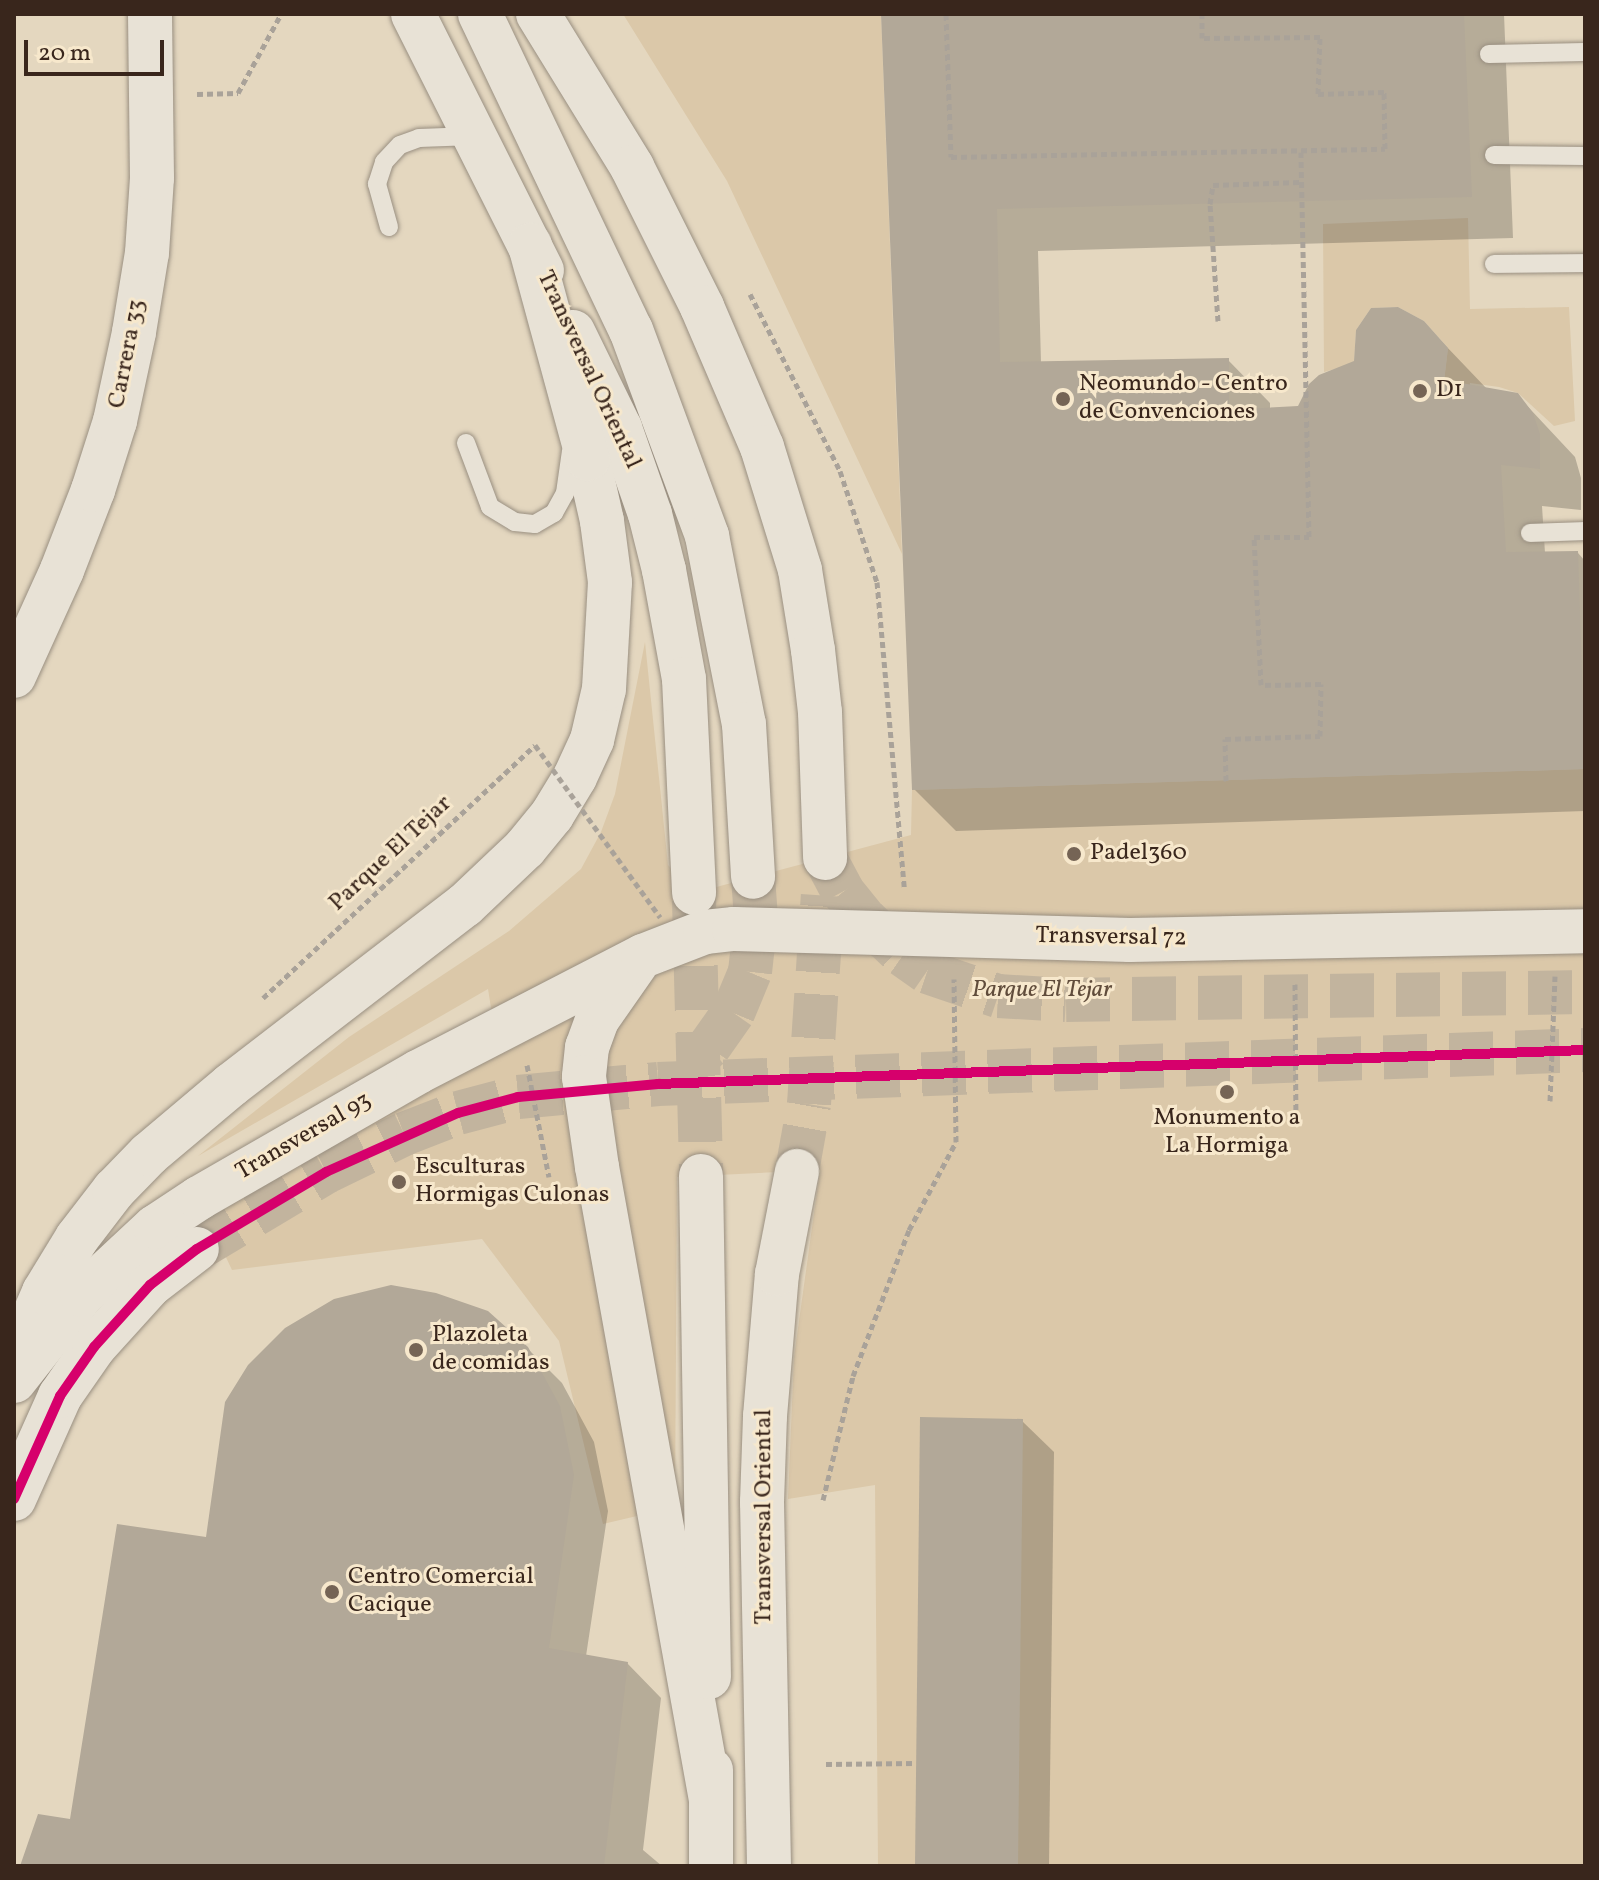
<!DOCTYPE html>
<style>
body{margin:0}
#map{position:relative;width:1599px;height:1880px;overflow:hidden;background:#e4d7bf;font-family:Vollkorn,serif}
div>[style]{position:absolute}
.green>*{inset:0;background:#dbc8a9}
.shadow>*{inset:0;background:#0003}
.building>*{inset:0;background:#b2a898}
.secondary-tunnel>*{height:44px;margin-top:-22px;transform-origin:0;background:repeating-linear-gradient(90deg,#c2b49e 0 44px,transparent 0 66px)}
.path>*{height:5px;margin-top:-2.5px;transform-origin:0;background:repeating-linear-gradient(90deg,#a9a299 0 6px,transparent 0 10px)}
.roads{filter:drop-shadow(0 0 2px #998f81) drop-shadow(0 0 2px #998f81)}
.lane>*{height:18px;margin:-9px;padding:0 9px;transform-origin:9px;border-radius:9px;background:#e8e2d6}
.secondary>*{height:44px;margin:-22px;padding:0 22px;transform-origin:22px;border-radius:22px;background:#e8e2d6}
.path-bridge>*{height:5px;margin-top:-2.5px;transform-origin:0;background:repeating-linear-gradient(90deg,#a9a299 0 6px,transparent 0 10px)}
.cycleway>*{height:10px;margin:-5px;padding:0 5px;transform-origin:5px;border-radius:5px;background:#d6006c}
.dots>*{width:22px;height:22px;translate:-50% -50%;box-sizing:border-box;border:4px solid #f7e8cc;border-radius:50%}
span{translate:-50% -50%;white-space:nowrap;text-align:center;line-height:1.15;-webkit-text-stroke:6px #f7e8cc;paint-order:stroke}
.street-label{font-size:24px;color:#39261c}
.poi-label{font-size:24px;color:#39261c}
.left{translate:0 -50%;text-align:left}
.park-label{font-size:24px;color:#604c3b;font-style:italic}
.frame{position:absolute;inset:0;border:16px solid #39261c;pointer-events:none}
.scale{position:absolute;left:24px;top:40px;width:140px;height:36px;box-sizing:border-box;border:4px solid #39261c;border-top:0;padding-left:10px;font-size:24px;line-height:28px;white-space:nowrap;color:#39261c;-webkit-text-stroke:6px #f7e8cc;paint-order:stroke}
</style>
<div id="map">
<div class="green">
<div style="clip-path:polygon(623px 14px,881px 14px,902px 554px,727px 181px)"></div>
<div style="clip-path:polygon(1468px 218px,1470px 309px,1569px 307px,1575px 421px,1554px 426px,1518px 393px,1499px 387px,1470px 383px,1467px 400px,1444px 382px,1448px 348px,1424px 321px,1398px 307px,1371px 308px,1356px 330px,1354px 364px,1324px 372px,1323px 224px)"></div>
<div style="clip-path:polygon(645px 642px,668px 865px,694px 893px,911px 835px,912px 790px,1585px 769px,1585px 1866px,878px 1866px,875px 1485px,788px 1499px,794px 1357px,820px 1170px,677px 1177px,675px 1507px,603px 1524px,559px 1341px,482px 1239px,232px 1270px,204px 1211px,498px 1052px,488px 989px,198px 1156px,349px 1037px,509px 931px,581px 869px,601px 832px,615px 794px)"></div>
</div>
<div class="shadow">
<div style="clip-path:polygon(883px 14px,1504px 14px,1513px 238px,1038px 251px,1041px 363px,1228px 360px,1270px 403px,1270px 410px,1299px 408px,1356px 363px,1423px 322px,1488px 390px,1517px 395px,1575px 457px,1581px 478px,1581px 510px,1542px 506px,1545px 553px,1578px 553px,1585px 561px,1585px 811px,956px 831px,914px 789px)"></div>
<div style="clip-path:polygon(527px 1348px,562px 1383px,594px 1442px,608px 1511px,586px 1656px,627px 1663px,661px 1698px,643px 1850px,662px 1866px,22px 1866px,71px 1822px,208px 1539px)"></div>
<div style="clip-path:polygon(1022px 1421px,1054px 1452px,1049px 1866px,917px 1866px)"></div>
</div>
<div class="building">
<div style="clip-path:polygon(881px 14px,1464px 14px,1472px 197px,997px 209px,1000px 362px,1229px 358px,1229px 410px,1298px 406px,1309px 384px,1319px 375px,1354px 361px,1356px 330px,1371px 308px,1398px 307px,1424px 321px,1448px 348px,1444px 380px,1518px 393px,1533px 413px,1540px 434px,1540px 469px,1501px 465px,1506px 552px,1578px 551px,1585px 769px,912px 790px)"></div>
<div style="clip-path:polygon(391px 1285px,436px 1293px,488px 1311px,528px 1347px,560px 1406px,574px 1475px,549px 1648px,628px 1662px,604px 1866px,20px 1866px,38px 1814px,70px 1819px,117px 1524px,206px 1537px,225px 1402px,248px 1365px,285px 1328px,334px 1299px)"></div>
<div style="clip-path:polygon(920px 1417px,1023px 1419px,1018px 1866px,915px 1866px)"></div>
</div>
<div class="secondary-tunnel">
<div style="left:825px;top:858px;width:38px;rotate:62deg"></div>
<div style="left:843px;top:892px;width:36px;rotate:51deg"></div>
<div style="left:866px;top:920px;width:51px;rotate:43.4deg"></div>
<div style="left:903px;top:955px;width:29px;rotate:35deg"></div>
<div style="left:927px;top:972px;width:75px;rotate:18.7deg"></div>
<div style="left:998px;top:996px;width:68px;rotate:3.4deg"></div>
<div style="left:1066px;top:1000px;width:519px;rotate:-0.88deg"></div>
<div style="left:694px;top:900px;width:276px;rotate:88.5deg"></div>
<div style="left:690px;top:1063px;width:25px;rotate:-40deg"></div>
<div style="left:709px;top:1047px;width:42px;rotate:-54.8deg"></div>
<div style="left:733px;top:1013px;width:44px;rotate:-67.5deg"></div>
<div style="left:750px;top:972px;width:54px;rotate:-83.7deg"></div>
<div style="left:756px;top:918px;width:41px;rotate:-94.2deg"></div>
<div style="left:797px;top:1171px;width:68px;rotate:-79.8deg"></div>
<div style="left:809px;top:1104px;width:209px;rotate:-86.2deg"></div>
<div style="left:197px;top:1249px;width:150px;rotate:-30.8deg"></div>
<div style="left:326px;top:1172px;width:87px;rotate:-26deg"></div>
<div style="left:404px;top:1134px;width:58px;rotate:-21.3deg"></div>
<div style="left:458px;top:1113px;width:62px;rotate:-14.9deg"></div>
<div style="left:518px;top:1097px;width:141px;rotate:-5.3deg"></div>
<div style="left:658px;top:1084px;width:928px;rotate:-2.1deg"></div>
</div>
<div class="path">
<div style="left:946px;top:14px;width:143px;rotate:88deg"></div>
<div style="left:951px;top:157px;width:434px;rotate:-1.1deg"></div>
<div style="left:1385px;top:149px;width:57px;rotate:-91deg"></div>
<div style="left:1384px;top:92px;width:66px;rotate:178.3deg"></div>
<div style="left:1318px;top:94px;width:57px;rotate:-88deg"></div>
<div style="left:1320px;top:37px;width:118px;rotate:179.5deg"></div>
<div style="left:1202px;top:38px;width:24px;rotate:-90deg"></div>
<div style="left:197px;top:94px;width:41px;rotate:-1.4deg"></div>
<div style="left:238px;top:93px;width:90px;rotate:-61.4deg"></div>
<div style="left:750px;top:294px;width:199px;rotate:63deg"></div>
<div style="left:840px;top:471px;width:117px;rotate:71.6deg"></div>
<div style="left:877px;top:582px;width:306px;rotate:84.9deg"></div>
<div style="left:1218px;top:321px;width:117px;rotate:-93.9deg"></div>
<div style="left:1210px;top:204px;width:19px;rotate:-81deg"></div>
<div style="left:1213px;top:185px;width:87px;rotate:-2deg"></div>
<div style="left:1226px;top:781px;width:42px;rotate:-91.4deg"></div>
<div style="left:1225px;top:739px;width:95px;rotate:-1.8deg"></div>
<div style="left:1320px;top:736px;width:52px;rotate:-88.9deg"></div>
<div style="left:1321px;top:684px;width:60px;rotate:179deg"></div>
<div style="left:1261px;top:685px;width:148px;rotate:-92.7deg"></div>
<div style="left:1254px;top:537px;width:55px"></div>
<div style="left:1309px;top:537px;width:385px;rotate:-91.2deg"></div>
<div style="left:1295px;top:984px;width:135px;rotate:89.6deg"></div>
<div style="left:263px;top:998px;width:371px;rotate:-42.9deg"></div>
<div style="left:527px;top:1065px;width:114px;rotate:78.9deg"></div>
<div style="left:1550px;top:1101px;width:125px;rotate:-87.7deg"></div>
<div style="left:823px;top:1500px;width:128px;rotate:-76.4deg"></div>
<div style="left:853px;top:1376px;width:156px;rotate:-69deg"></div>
<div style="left:909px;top:1230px;width:100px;rotate:-61.9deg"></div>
<div style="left:956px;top:1142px;width:163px;rotate:-90.7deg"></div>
<div style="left:826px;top:1764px;width:90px;rotate:-0.6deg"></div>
</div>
<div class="roads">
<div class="lane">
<div style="left:1489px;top:54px;width:96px;rotate:-1.2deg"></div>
<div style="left:1494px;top:155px;width:91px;rotate:0.6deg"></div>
<div style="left:389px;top:227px;width:45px;rotate:-105.6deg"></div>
<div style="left:377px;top:184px;width:23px;rotate:-72deg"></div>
<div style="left:384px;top:162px;width:23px;rotate:-47deg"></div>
<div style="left:400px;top:145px;width:20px;rotate:-20deg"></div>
<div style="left:419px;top:138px;width:54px;rotate:-2.1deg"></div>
<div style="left:1494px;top:264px;width:91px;rotate:-0.6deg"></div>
<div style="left:466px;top:443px;width:68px;rotate:69.4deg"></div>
<div style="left:490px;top:507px;width:29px;rotate:31deg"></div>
<div style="left:515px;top:522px;width:20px;rotate:6deg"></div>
<div style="left:535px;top:524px;width:22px;rotate:-30deg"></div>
<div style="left:554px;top:513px;width:23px;rotate:-61deg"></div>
<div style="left:565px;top:493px;width:42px;rotate:-81.9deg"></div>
<div style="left:1530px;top:533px;width:55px;rotate:-2.1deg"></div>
</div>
<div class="secondary">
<div style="left:413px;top:14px;width:287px;rotate:63.3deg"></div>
<div style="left:480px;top:14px;width:350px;rotate:64.5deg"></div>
<div style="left:631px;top:330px;width:220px;rotate:69.7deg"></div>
<div style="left:707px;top:536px;width:192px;rotate:78.9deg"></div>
<div style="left:744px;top:724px;width:153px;rotate:86.6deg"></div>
<div style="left:538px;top:14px;width:180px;rotate:58.4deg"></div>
<div style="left:632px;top:167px;width:157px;rotate:63.4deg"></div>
<div style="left:702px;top:307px;width:152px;rotate:66.8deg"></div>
<div style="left:762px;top:447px;width:129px;rotate:72.8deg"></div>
<div style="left:800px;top:570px;width:81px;rotate:80.8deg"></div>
<div style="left:813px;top:650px;width:62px;rotate:83.6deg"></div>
<div style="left:820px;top:712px;width:146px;rotate:88deg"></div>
<div style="left:573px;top:332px;width:107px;rotate:63.9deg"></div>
<div style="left:620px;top:428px;width:91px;rotate:70.8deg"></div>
<div style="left:650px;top:514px;width:58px;rotate:76deg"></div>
<div style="left:664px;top:570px;width:111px;rotate:79.6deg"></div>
<div style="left:684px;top:679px;width:214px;rotate:87.3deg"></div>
<div style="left:14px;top:676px;width:116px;rotate:-65.6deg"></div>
<div style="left:62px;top:570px;width:86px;rotate:-68.8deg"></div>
<div style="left:93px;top:490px;width:72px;rotate:-72.3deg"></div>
<div style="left:115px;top:421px;width:91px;rotate:-77.9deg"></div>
<div style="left:134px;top:332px;width:80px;rotate:-80.7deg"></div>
<div style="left:147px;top:253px;width:75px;rotate:-86.2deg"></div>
<div style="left:152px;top:178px;width:164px;rotate:-90.7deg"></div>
<div style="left:636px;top:964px;width:68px;rotate:124.9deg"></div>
<div style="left:597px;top:1020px;width:29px;rotate:110deg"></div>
<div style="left:587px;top:1047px;width:30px;rotate:96deg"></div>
<div style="left:584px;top:1077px;width:91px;rotate:81.8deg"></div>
<div style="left:597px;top:1167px;width:643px;rotate:79.79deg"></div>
<div style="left:701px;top:1176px;width:501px;rotate:89.09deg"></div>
<div style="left:20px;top:1347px;width:60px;rotate:-66.4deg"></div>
<div style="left:44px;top:1292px;width:63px;rotate:-58.6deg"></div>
<div style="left:77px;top:1238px;width:61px;rotate:-52.4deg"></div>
<div style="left:114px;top:1190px;width:50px;rotate:-45.8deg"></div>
<div style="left:149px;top:1154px;width:107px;rotate:-40.1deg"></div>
<div style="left:231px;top:1085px;width:295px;rotate:-37.6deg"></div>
<div style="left:465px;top:905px;width:83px;rotate:-43.5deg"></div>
<div style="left:525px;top:848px;width:43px;rotate:-50.7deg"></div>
<div style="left:552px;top:815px;width:44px;rotate:-58.8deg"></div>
<div style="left:575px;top:777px;width:41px;rotate:-65.3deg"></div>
<div style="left:592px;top:740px;width:52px;rotate:-76.8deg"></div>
<div style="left:604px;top:689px;width:107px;rotate:-86.8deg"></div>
<div style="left:610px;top:582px;width:62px;rotate:-97.5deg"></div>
<div style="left:602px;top:521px;width:64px;rotate:-102.7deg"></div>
<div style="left:588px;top:459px;width:222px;rotate:-105.2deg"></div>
<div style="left:14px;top:1381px;width:110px;rotate:-51.7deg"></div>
<div style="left:82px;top:1295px;width:100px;rotate:-43deg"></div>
<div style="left:155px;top:1227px;width:53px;rotate:-33.4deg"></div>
<div style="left:199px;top:1198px;width:253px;rotate:-29.9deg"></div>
<div style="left:418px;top:1072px;width:253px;rotate:-27.3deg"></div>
<div style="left:643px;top:956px;width:66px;rotate:-21.2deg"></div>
<div style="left:705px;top:932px;width:29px;rotate:-6deg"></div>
<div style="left:734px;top:929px;width:396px;rotate:1.6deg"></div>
<div style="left:1130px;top:940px;width:455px;rotate:-1.1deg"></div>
<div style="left:14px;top:1499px;width:113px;rotate:-65.9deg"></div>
<div style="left:60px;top:1396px;width:60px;rotate:-55.2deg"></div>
<div style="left:94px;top:1347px;width:84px;rotate:-47.9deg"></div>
<div style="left:150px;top:1285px;width:59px;rotate:-37.5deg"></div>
<div style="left:711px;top:1770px;width:96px;rotate:90deg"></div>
<div style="left:769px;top:1866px;width:364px;rotate:-91.1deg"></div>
<div style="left:762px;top:1502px;width:86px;rotate:-88deg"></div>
<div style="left:765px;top:1416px;width:143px;rotate:-85.2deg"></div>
<div style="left:777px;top:1274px;width:105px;rotate:-79deg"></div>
</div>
</div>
<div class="path-bridge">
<div style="left:535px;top:745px;width:213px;rotate:54deg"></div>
</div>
<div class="cycleway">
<div style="left:14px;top:1499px;width:113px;rotate:-65.9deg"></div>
<div style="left:60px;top:1396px;width:60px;rotate:-55.2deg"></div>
<div style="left:94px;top:1347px;width:84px;rotate:-47.9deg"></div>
<div style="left:150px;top:1285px;width:59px;rotate:-37.5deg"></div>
<div style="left:197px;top:1249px;width:150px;rotate:-30.8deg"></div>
<div style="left:326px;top:1172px;width:145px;rotate:-24.1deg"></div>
<div style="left:458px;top:1113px;width:62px;rotate:-14.9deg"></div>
<div style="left:518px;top:1097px;width:141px;rotate:-5.3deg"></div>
<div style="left:658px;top:1084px;width:928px;rotate:-2.1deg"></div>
</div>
<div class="dots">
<div style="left:1420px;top:391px;background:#756455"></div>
<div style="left:1063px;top:399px;background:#756455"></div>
<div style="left:1074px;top:854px;background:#756455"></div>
<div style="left:1227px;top:1092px;background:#756455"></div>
<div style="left:399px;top:1182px;background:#756455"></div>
<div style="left:416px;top:1350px;background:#756455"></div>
<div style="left:332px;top:1592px;background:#756455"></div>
</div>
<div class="street-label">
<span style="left:128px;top:354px;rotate:-79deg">Carrera 33</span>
<span style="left:588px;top:370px;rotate:65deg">Transversal Oriental</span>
<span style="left:391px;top:854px;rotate:-43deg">Parque El Tejar</span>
<span style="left:1111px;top:938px;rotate:1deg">Transversal 72</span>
<span style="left:304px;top:1137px;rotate:-30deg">Transversal 93</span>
<span style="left:765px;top:1517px;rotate:-90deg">Transversal Oriental</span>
</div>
<div class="poi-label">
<span class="left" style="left:1079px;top:399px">Neomundo - Centro<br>de Convenciones</span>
<span class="left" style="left:1436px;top:391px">D1</span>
<span class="left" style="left:1090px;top:854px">Padel360</span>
<span style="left:1227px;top:1133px">Monumento a<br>La Hormiga</span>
<span class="left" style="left:415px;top:1182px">Esculturas<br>Hormigas Culonas</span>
<span class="left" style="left:432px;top:1350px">Plazoleta<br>de comidas</span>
<span class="left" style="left:348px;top:1592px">Centro Comercial<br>Cacique</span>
</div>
<div class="park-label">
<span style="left:1042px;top:991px">Parque El Tejar</span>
</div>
<div class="frame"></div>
<div class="scale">20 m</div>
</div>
